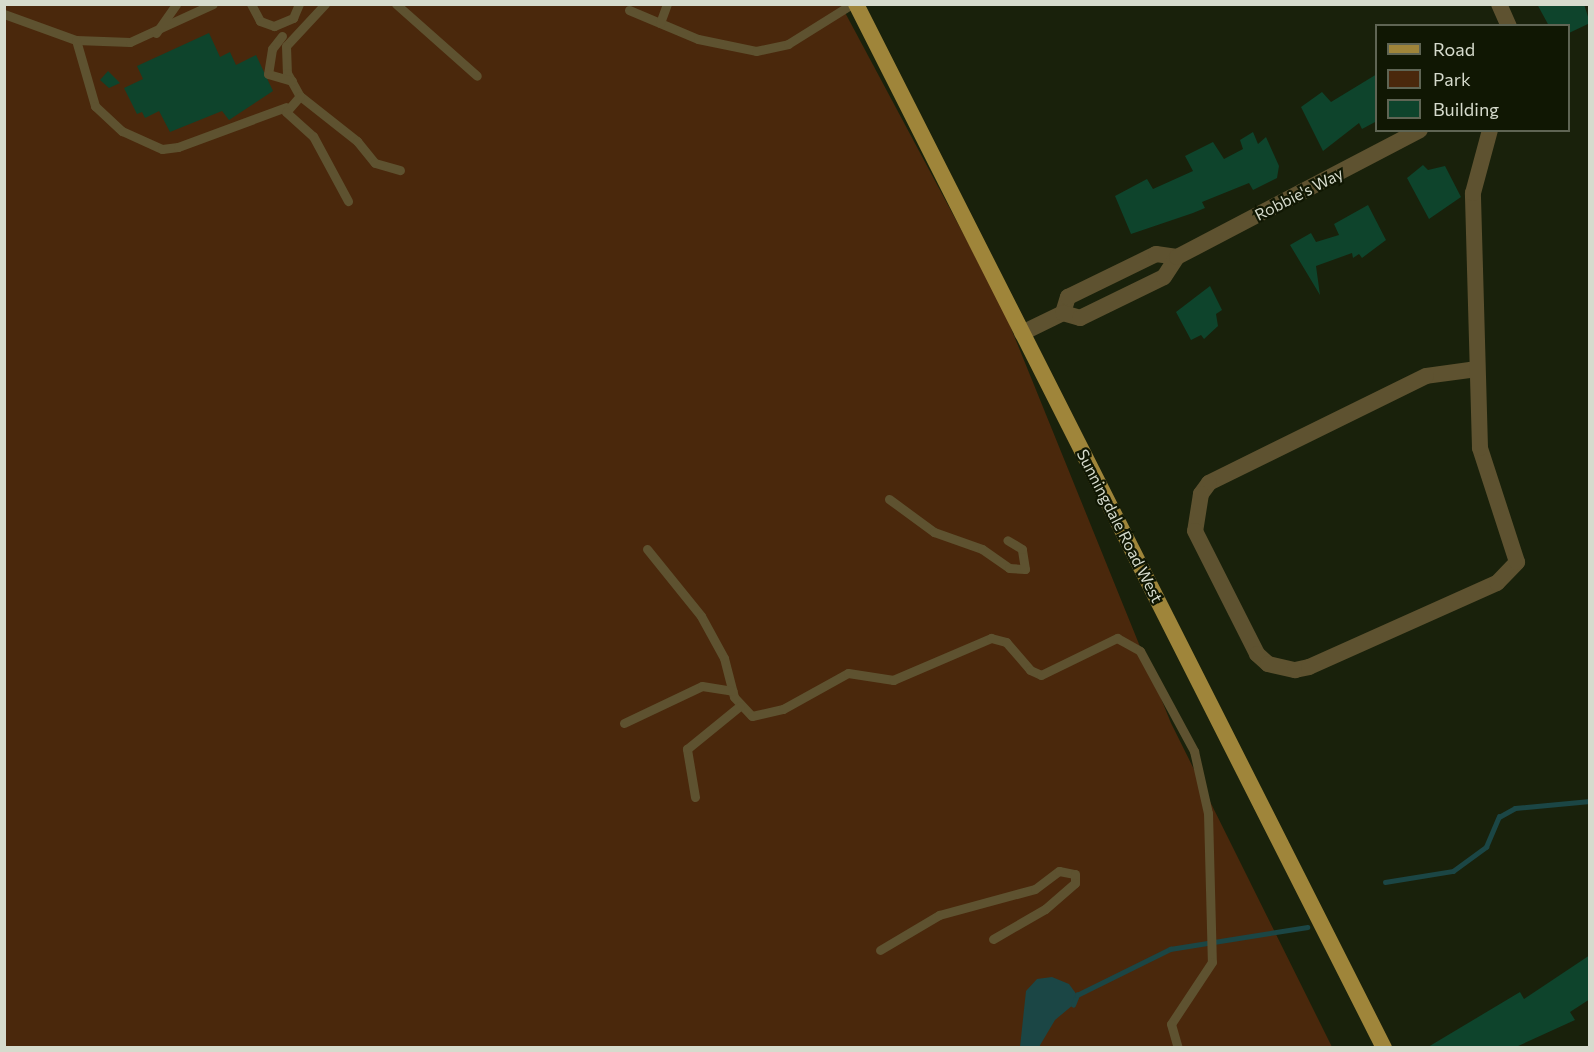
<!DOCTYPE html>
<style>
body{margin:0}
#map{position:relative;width:1594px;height:1052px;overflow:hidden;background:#19210b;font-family:Commissioner,sans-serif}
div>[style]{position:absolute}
.green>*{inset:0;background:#4a280c}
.water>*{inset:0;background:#1b4645}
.stream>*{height:4.5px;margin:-2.25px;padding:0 2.25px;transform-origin:2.25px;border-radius:2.25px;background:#1b4645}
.building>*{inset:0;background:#0e442c}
.service>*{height:9px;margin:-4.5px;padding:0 4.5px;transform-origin:4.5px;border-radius:4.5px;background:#5e5230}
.minor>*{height:16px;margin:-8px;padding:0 8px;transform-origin:8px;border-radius:8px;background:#5e5230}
.primary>*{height:16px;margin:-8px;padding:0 8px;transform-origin:8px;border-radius:8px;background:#9f853a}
span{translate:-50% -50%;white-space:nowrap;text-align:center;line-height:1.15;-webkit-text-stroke:4.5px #101703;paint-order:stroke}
.street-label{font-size:16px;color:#d6dbcd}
.frame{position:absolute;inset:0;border:6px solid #d6dbcd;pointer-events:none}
.legend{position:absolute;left:1375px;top:24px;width:195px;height:108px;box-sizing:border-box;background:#101703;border:2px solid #5f6554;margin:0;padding:8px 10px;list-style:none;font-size:18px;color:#d6dbcd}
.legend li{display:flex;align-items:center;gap:12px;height:30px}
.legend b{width:30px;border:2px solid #5f6554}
</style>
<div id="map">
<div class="green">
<div style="clip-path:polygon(5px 5px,841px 5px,1002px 306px,1171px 723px,1332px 1047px,5px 1048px)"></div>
</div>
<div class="water">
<div style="clip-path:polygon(1052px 977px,1069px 984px,1077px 995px,1073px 1005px,1055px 1020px,1039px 1047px,1020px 1047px,1026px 991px,1037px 979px)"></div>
</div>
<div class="stream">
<div style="left:1385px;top:882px;width:69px;rotate:-9.2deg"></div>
<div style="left:1453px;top:871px;width:41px;rotate:-36deg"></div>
<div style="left:1486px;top:847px;width:33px;rotate:-67deg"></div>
<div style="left:1499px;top:817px;width:18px;rotate:-29deg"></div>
<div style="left:1515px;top:808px;width:75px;rotate:-5.3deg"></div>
<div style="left:1073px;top:1005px;width:11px;rotate:-68deg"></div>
<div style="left:1077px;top:995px;width:104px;rotate:-26.3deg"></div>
<div style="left:1170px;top:949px;width:139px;rotate:-9.1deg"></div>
</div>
<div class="building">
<div style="clip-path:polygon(1537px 4px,1584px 4px,1590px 23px,1569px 33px,1569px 26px,1549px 26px)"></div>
<div style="clip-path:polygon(209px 33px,220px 57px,230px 52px,236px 65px,256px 55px,273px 91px,229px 120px,222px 111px,170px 132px,159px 111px,145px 118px,142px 112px,137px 114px,124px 88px,143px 79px,137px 66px)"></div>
<div style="clip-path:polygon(108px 71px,120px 83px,109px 88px,100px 80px)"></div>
<div style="clip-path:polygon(1377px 74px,1377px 121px,1362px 129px,1359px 123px,1323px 151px,1301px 107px,1322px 92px,1331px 102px)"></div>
<div style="clip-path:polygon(1253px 132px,1258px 144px,1266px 137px,1279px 166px,1277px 178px,1253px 190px,1249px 183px,1202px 202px,1205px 208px,1193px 213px,1131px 234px,1115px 196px,1147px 179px,1153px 189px,1193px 171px,1185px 156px,1213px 142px,1224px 159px,1243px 149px,1240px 140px)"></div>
<div style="clip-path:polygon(1423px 165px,1428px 170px,1445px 166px,1461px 197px,1429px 219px,1407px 178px)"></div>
<div style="clip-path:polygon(1368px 205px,1386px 240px,1362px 258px,1359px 254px,1353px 258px,1352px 253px,1316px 266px,1320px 295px,1290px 245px,1311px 233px,1316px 242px,1339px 235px,1334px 224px)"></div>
<div style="clip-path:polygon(1210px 286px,1222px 310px,1216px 314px,1218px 326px,1204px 339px,1201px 335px,1191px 340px,1176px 312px)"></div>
<div style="clip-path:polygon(1590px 955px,1590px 999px,1570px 1012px,1575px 1020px,1516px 1047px,1428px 1047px,1520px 992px,1524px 999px)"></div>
</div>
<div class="service">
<div style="left:251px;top:4px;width:19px;rotate:62deg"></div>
<div style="left:260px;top:21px;width:15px;rotate:20deg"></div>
<div style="left:274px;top:26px;width:21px;rotate:-23deg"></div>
<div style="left:293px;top:18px;width:15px;rotate:-67deg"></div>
<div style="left:325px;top:4px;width:57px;rotate:132.9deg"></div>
<div style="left:286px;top:46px;width:27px;rotate:88deg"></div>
<div style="left:287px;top:73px;width:26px;rotate:61deg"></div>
<div style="left:300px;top:96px;width:73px;rotate:38.3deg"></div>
<div style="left:357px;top:141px;width:28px;rotate:51deg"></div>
<div style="left:375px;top:163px;width:26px;rotate:16deg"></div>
<div style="left:396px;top:4px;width:108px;rotate:41.6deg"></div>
<div style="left:629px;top:10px;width:75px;rotate:22.8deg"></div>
<div style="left:698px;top:39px;width:59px;rotate:11.7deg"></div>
<div style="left:756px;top:51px;width:33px;rotate:-12deg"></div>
<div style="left:788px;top:44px;width:75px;rotate:-32deg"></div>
<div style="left:4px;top:14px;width:77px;rotate:19.9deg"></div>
<div style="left:76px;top:40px;width:54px;rotate:2.1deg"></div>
<div style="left:130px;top:42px;width:91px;rotate:-24.6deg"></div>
<div style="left:660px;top:23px;width:20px;rotate:-70deg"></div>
<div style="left:156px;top:33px;width:35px;rotate:-55deg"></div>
<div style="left:282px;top:36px;width:16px;rotate:128deg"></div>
<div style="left:272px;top:49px;width:25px;rotate:99deg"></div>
<div style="left:268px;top:74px;width:25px;rotate:16deg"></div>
<div style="left:76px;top:40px;width:69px;rotate:73.9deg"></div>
<div style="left:95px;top:106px;width:37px;rotate:43deg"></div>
<div style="left:122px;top:131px;width:44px;rotate:24.2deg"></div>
<div style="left:162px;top:149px;width:16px;rotate:-7deg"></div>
<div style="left:178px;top:147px;width:115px;rotate:-20.3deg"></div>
<div style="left:300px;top:96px;width:21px;rotate:131deg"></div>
<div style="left:286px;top:112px;width:36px;rotate:42deg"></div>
<div style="left:313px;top:136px;width:74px;rotate:61.7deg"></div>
<div style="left:889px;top:499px;width:56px;rotate:36.3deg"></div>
<div style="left:934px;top:532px;width:51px;rotate:19.5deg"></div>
<div style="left:982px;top:549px;width:33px;rotate:35deg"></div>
<div style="left:1009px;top:568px;width:16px;rotate:4deg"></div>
<div style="left:1025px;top:569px;width:20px;rotate:-99deg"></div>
<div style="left:1022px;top:549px;width:17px;rotate:-149deg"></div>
<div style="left:647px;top:549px;width:86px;rotate:51.1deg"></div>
<div style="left:701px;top:616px;width:48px;rotate:61.3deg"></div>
<div style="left:724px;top:658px;width:40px;rotate:75.6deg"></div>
<div style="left:734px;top:697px;width:26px;rotate:47deg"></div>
<div style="left:752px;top:716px;width:32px;rotate:-13deg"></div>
<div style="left:783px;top:709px;width:74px;rotate:-29deg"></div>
<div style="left:848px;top:673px;width:46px;rotate:8.8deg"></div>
<div style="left:893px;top:680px;width:107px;rotate:-23.2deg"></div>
<div style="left:991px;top:638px;width:16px;rotate:15deg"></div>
<div style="left:1006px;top:642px;width:37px;rotate:49deg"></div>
<div style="left:1030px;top:670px;width:12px;rotate:24deg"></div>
<div style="left:1041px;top:675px;width:85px;rotate:-26deg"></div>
<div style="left:1117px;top:638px;width:26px;rotate:29deg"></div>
<div style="left:1140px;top:651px;width:114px;rotate:61.6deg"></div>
<div style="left:1194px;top:751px;width:64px;rotate:77.3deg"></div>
<div style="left:1208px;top:813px;width:149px;rotate:88.5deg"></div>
<div style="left:1212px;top:962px;width:74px;rotate:123.5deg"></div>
<div style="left:1171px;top:1024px;width:25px;rotate:74deg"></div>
<div style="left:624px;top:723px;width:86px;rotate:-25.4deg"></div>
<div style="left:702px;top:686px;width:31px;rotate:9deg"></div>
<div style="left:695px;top:797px;width:49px;rotate:-99.5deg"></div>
<div style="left:687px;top:749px;width:68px;rotate:-39.1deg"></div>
<div style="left:880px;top:950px;width:69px;rotate:-30.7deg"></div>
<div style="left:939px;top:915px;width:99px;rotate:-15.2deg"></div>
<div style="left:1035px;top:889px;width:30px;rotate:-37deg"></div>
<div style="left:1059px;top:871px;width:16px;rotate:11deg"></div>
<div style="left:1075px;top:874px;width:9px;rotate:90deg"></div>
<div style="left:1075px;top:883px;width:40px;rotate:139deg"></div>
<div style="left:1045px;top:909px;width:60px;rotate:150deg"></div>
</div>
<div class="minor">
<div style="left:1499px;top:4px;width:24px;rotate:66deg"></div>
<div style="left:1063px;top:313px;width:17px;rotate:-73deg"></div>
<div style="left:1068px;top:297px;width:98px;rotate:-26deg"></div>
<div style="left:1156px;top:254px;width:21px;rotate:8deg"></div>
<div style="left:1022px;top:333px;width:46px;rotate:-26deg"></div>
<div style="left:1063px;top:313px;width:18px;rotate:16deg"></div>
<div style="left:1080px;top:318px;width:93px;rotate:-26deg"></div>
<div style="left:1164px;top:277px;width:24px;rotate:-57deg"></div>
<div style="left:1177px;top:257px;width:274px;rotate:-27.6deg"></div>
<div style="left:1477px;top:369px;width:51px;rotate:172.2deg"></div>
<div style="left:1426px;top:376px;width:242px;rotate:153.8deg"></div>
<div style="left:1209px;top:483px;width:14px;rotate:126deg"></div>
<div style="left:1201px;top:494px;width:37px;rotate:99deg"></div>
<div style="left:1195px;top:531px;width:138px;rotate:63.2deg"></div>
<div style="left:1257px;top:654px;width:15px;rotate:42deg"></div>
<div style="left:1268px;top:664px;width:28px;rotate:13deg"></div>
<div style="left:1295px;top:670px;width:14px;rotate:-12deg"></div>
<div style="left:1309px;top:667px;width:206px;rotate:-24.1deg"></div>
<div style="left:1497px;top:583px;width:29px;rotate:-46deg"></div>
<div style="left:1517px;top:562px;width:120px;rotate:-108deg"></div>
<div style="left:1480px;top:448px;width:255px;rotate:-91.6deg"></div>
<div style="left:1473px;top:193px;width:65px;rotate:-74.9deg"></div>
</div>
<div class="primary">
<div style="left:856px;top:4px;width:1170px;rotate:63.17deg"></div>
</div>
<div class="street-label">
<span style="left:1299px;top:194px;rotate:-27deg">Robbie's Way</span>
<span style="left:1120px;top:526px;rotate:63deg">Sunningdale Road West</span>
</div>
<div class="frame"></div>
<ul class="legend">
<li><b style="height:8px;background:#9f853a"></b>Road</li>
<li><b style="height:16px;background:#4a280c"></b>Park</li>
<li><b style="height:16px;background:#0e442c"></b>Building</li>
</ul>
</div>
